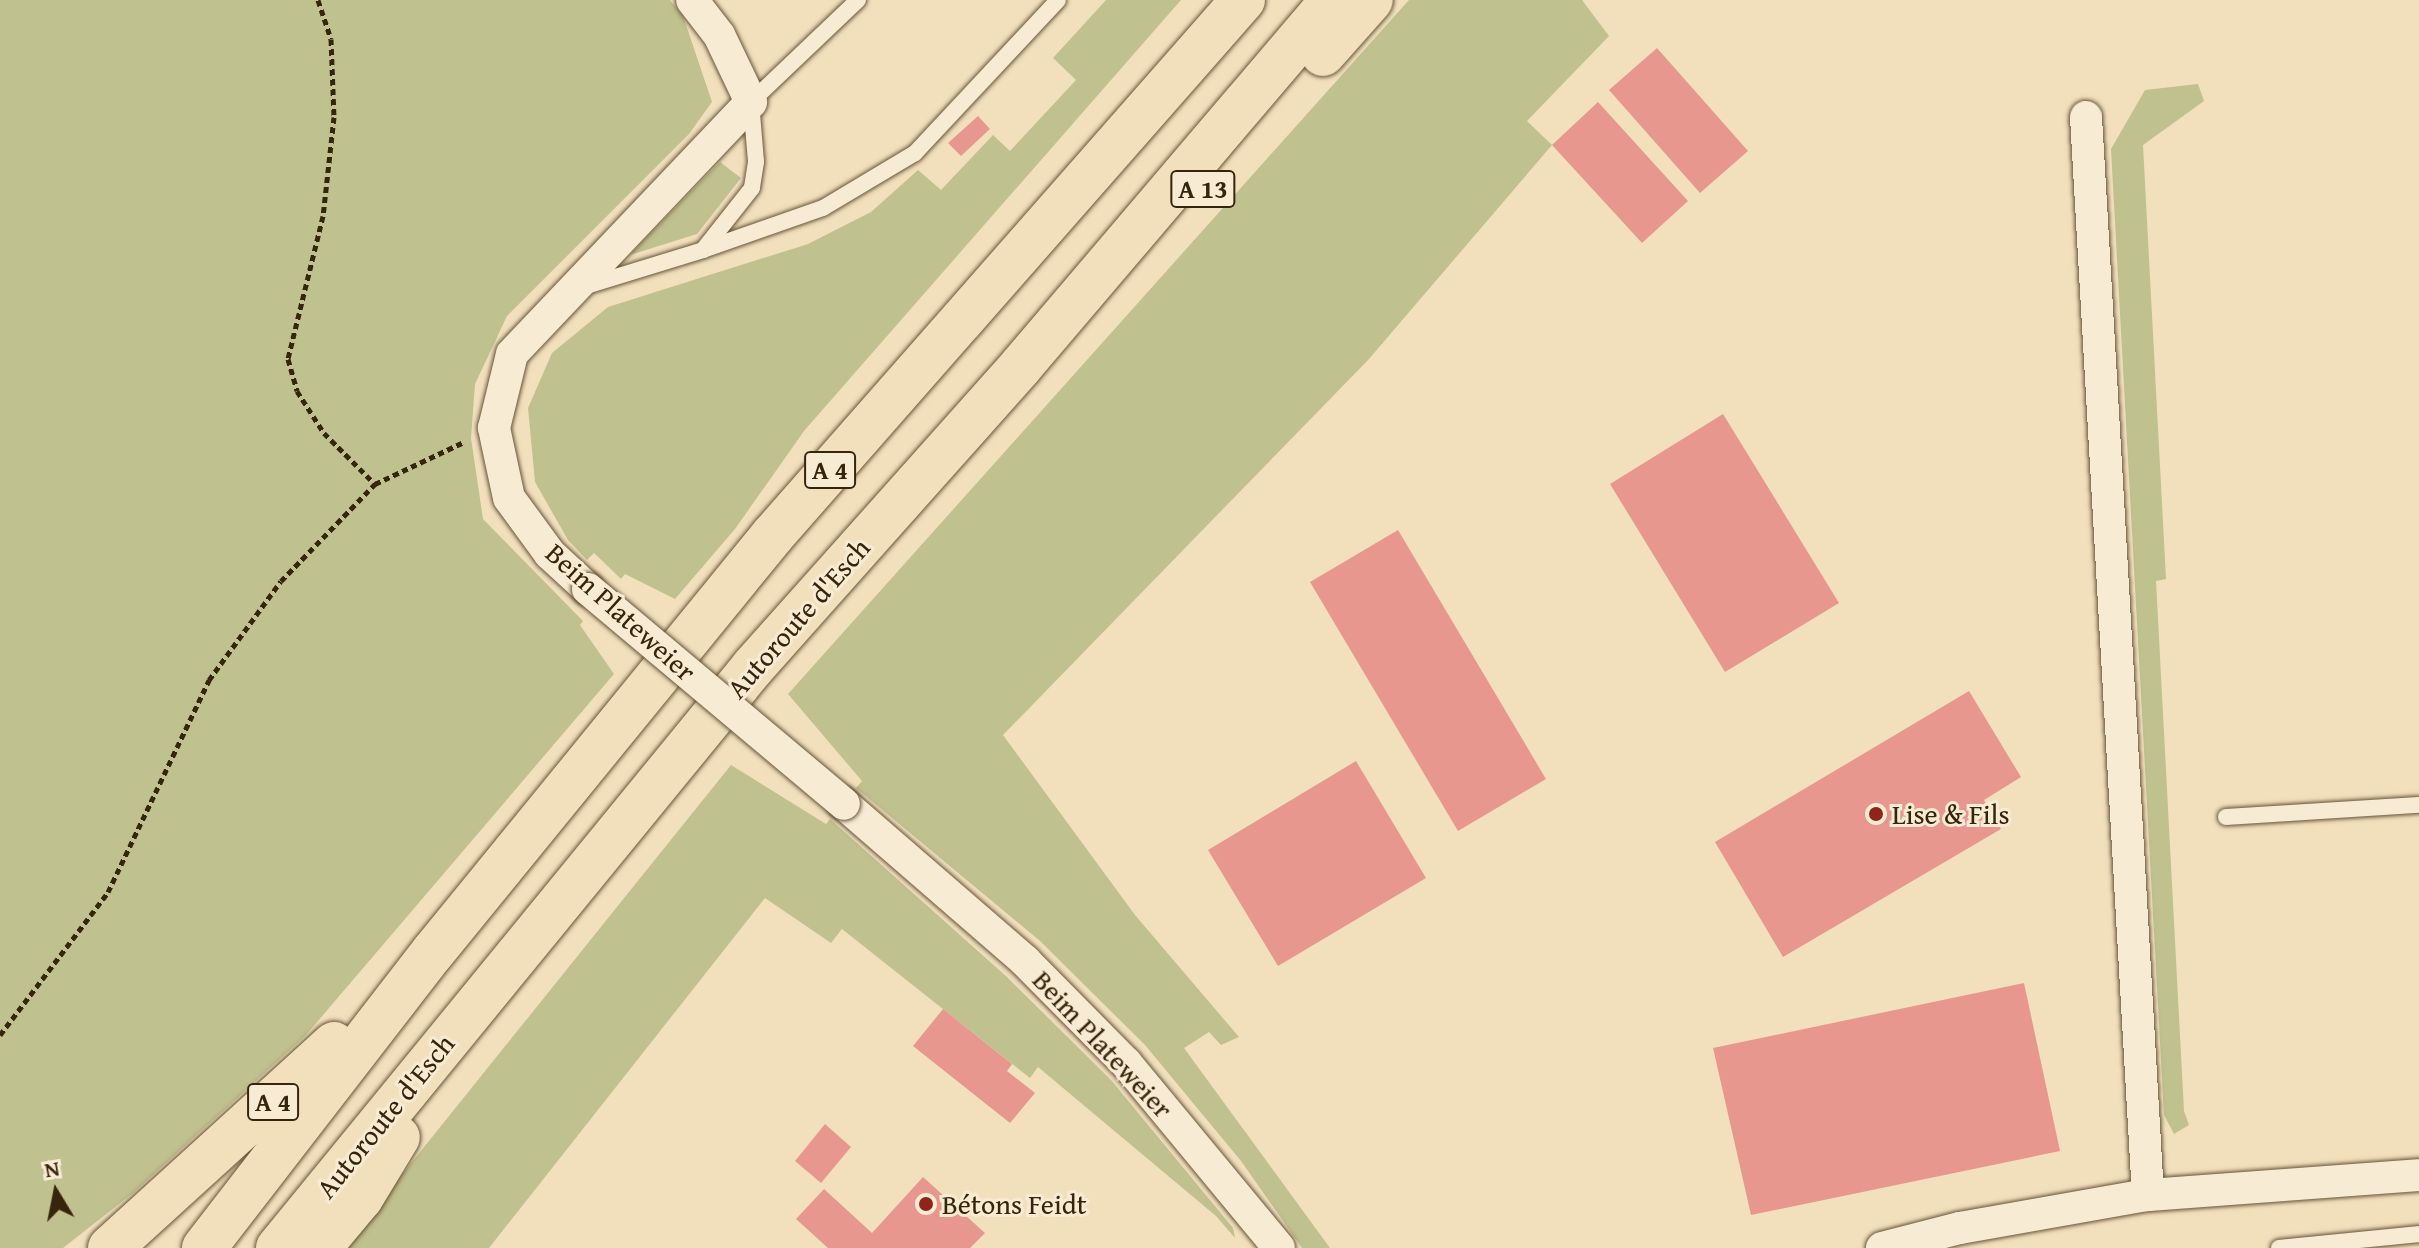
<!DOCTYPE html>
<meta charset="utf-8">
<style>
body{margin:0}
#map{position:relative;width:2419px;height:1248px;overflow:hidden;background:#f2e0bd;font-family:"Gentium Book Plus",serif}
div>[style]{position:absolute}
.green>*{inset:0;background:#bfc18e}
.building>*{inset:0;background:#e8978f}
.path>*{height:5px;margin-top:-2.5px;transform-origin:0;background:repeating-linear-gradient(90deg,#37250b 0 6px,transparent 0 10px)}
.roads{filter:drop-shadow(0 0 2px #665438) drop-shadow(0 0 2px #665438)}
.service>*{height:16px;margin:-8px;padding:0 8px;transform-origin:8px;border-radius:8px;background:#f7ebd4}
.minor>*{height:32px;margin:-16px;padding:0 16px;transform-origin:16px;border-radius:16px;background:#f7ebd4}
.motorway>*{height:44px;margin:-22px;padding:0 22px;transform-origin:22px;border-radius:22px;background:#f2e0bd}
.bridges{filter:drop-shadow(0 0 2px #665438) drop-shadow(0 0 2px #665438)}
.minor-bridge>*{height:32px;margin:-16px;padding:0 16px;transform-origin:16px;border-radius:16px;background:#f7ebd4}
.dots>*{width:22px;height:22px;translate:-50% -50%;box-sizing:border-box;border:4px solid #f7ebd4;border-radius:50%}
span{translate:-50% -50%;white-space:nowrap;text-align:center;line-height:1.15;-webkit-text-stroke:6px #f7ebd4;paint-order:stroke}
.shield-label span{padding:2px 6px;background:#f7ebd4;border:2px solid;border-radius:6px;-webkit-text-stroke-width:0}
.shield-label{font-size:26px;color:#37250b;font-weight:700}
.street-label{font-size:28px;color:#37250b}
.poi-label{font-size:28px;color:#37250b}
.left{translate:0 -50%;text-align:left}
.north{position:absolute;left:16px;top:1152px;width:80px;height:80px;-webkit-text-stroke:6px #f7ebd4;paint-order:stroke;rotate:350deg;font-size:22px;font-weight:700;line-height:32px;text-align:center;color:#37250b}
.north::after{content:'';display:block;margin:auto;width:28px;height:36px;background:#37250b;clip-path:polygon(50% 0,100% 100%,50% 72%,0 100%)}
</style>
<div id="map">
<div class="green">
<div style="clip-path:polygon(0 0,670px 0,683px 16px,712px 102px,689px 134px,507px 316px,475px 384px,471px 438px,483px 519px,583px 621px,580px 625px,614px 674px,306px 1035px,133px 1193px,63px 1248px,0 1248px)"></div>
<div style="clip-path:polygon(1106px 0,1181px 0,804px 431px,735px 529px,675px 599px,625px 574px,621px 579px,594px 553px,587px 560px,568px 540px,535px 482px,528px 408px,552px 353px,608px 307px,808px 244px,871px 212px,918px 170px,941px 190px,993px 135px,1010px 151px,1076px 80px,1053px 58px)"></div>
<div style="clip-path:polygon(1409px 0,1582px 0,1609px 36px,1527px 121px,1552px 145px,1369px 359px,1003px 735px,1135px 915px,1239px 1037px,1221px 1045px,1209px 1032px,1184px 1048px,1330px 1248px,1302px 1248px,1241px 1161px,1145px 1045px,1040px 941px,856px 788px,862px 781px,788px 694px)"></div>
<div style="clip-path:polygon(2198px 84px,2204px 101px,2143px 145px,2166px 579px,2156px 581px,2184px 1111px,2189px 1125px,2174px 1134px,2164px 1115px,2111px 149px,2145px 90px)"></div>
<div style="clip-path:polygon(720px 162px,741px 178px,697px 234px,630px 255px)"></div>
<div style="clip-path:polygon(731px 765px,826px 824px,830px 819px,1007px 977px,1111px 1080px,1233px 1228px,1235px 1238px,1216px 1216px,1038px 1067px,1030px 1078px,842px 929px,831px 943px,765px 898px,489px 1248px,343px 1248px)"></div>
</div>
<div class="building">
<div style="clip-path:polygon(1657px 48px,1748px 151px,1700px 193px,1609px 90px)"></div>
<div style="clip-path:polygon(1598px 102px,1688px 201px,1642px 243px,1552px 145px)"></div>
<div style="clip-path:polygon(978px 116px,990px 129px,961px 156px,948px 143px)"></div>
<div style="clip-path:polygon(1723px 414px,1839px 603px,1725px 672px,1610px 484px)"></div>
<div style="clip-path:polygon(1398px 530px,1546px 779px,1458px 831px,1310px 582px)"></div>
<div style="clip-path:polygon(1969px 691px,2021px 777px,1984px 800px,2001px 829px,1783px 957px,1715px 842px)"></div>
<div style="clip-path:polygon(1356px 761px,1426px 878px,1278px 966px,1208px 850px)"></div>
<div style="clip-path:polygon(2024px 983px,2060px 1151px,1751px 1215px,1713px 1048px)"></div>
<div style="clip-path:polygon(943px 1009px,1012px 1064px,1007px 1071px,1035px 1093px,1010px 1123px,913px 1046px)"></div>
<div style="clip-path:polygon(825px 1124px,851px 1147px,821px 1183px,795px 1161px)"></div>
<div style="clip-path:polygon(923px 1177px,985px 1233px,970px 1248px,828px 1248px,796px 1219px,824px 1189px,872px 1233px)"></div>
</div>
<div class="path">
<div style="left:318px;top:0;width:41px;rotate:71.6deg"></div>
<div style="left:331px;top:39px;width:78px;rotate:87.8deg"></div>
<div style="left:334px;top:117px;width:100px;rotate:96.3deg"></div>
<div style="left:323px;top:216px;width:147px;rotate:103.8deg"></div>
<div style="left:288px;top:359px;width:33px;rotate:74deg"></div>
<div style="left:297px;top:391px;width:50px;rotate:57.3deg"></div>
<div style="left:324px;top:433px;width:72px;rotate:45deg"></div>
<div style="left:0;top:1035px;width:179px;rotate:-52.9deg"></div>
<div style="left:108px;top:892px;width:235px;rotate:-64.5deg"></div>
<div style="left:209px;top:680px;width:122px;rotate:-54deg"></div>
<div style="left:281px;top:581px;width:135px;rotate:-45.9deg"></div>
<div style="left:375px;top:484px;width:98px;rotate:-25.3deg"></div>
</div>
<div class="roads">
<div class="service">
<div style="left:858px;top:0;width:148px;rotate:136.4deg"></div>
<div style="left:751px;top:102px;width:60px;rotate:85.2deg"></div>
<div style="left:756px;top:162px;width:26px;rotate:99deg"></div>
<div style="left:752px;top:188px;width:79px;rotate:128.3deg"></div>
<div style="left:703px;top:250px;width:127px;rotate:-19.3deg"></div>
<div style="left:823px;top:208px;width:107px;rotate:-30.9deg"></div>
<div style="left:915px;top:153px;width:209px;rotate:-46.9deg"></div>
<div style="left:586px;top:286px;width:122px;rotate:-17.1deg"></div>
<div style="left:2226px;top:817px;width:193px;rotate:-3.6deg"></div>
<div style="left:2279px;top:1248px;width:141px;rotate:-5.7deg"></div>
</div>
<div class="minor">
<div style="left:2086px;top:117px;width:1080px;rotate:86.71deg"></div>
<div style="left:588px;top:589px;width:52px;rotate:-137.4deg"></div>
<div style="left:550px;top:554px;width:69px;rotate:-126.2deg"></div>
<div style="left:509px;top:498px;width:72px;rotate:-102.1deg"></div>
<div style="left:494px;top:428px;width:76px;rotate:-76.3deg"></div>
<div style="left:512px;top:354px;width:347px;rotate:-46.5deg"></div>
<div style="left:751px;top:102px;width:74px;rotate:-115.5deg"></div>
<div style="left:719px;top:35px;width:44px;rotate:-127.6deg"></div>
<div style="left:844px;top:804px;width:240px;rotate:40.9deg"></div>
<div style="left:1025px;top:961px;width:144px;rotate:45.3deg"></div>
<div style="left:1126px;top:1063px;width:240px;rotate:50.4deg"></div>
<div style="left:1882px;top:1248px;width:81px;rotate:-14.4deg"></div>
<div style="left:1960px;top:1228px;width:191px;rotate:-10deg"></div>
<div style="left:2148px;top:1195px;width:272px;rotate:-4.2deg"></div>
</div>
<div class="motorway">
<div style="left:1323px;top:54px;width:72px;rotate:-48.4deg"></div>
<div style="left:110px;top:1248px;width:303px;rotate:-42.3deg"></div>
<div style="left:204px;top:1248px;width:374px;rotate:-52.3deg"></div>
<div style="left:433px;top:952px;width:538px;rotate:-50.81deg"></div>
<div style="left:773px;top:535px;width:712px;rotate:-48.7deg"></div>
<div style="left:278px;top:1248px;width:750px;rotate:-50.73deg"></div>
<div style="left:753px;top:667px;width:403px;rotate:-48.3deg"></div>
<div style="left:1021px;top:366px;width:481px;rotate:-49.6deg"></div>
<div style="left:319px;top:1248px;width:65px;rotate:-50deg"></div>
<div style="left:361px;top:1198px;width:71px;rotate:-58.8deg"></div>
</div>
</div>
<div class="bridges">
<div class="minor-bridge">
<div style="left:588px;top:589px;width:334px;rotate:40deg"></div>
</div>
</div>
<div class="dots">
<div style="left:1876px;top:814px;background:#8f2418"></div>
<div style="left:926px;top:1204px;background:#8f2418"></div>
</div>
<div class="shield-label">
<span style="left:1203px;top:189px">A 13</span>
<span style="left:830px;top:470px">A 4</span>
<span style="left:273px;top:1102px">A 4</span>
</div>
<div class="street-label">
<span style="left:621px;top:612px;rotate:42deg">Beim Plateweier</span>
<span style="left:798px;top:618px;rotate:-49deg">Autoroute d'Esch</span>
<span style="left:1103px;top:1044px;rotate:47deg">Beim Plateweier</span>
<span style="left:385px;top:1116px;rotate:-51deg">Autoroute d'Esch</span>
</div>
<div class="poi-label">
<span class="left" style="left:1892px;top:814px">Lise &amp; Fils</span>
<span class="left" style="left:942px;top:1204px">Bétons Feidt</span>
</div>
<div class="north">N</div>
</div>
